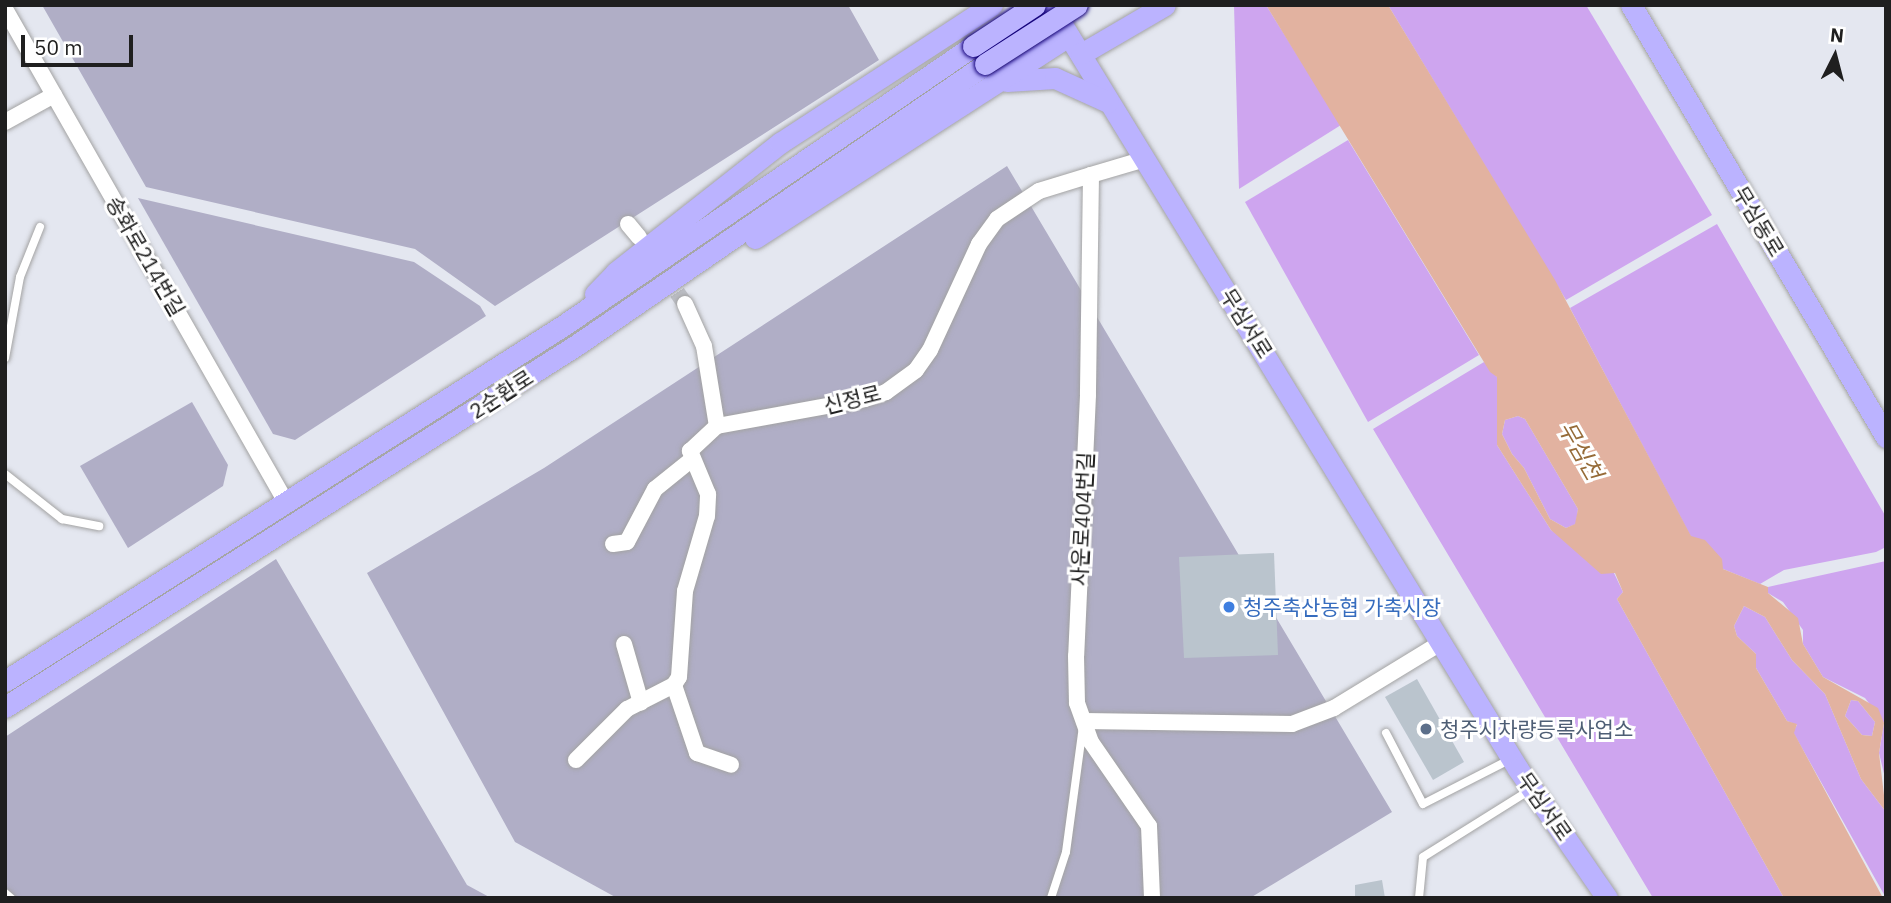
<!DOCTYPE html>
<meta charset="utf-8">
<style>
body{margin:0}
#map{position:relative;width:1891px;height:903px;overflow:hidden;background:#e4e7f0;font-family:"IBM Plex Sans","Noto Sans KR",sans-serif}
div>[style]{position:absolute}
.construction>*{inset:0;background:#b0aec6}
.grass>*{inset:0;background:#cea5ef}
.water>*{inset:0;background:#e2b2a0}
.building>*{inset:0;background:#bac4cd}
.street-tunnel>*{height:16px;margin-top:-8px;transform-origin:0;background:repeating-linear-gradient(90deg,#bdbfc6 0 16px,transparent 0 24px)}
.roads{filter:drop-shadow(0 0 2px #a3a3a3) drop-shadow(0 0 2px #a3a3a3)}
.lane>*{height:8px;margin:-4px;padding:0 4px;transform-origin:4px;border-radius:4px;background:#fff}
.street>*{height:16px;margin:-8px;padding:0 8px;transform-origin:8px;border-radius:8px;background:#fff}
.secondary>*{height:21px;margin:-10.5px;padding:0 10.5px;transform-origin:10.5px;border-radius:10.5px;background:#bbb3ff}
.bridges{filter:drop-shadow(0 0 2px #13007b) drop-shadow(0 0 2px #13007b)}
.secondary-bridge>*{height:21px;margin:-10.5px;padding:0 10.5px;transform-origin:10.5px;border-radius:10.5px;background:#bbb3ff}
.dots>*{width:19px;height:19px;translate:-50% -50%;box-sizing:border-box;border:4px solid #fff;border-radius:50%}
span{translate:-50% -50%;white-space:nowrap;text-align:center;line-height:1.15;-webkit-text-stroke:6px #fff;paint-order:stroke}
.street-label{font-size:21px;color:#1f1f1f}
.shop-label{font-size:21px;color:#366cbe}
.left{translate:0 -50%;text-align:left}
.service-label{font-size:21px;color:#4e5e75}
.water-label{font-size:23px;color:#966b38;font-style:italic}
.frame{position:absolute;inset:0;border:7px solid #1f1f1f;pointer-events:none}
.north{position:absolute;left:1800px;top:21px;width:70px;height:70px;-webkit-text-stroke:5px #fff;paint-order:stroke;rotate:6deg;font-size:19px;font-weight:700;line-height:28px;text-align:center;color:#1f1f1f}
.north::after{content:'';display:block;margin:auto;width:24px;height:32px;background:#1f1f1f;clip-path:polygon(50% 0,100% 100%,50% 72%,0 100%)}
.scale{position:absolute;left:21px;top:35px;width:112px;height:32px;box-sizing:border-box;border:4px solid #1f1f1f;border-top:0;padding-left:9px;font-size:21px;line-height:24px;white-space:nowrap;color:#1f1f1f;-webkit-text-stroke:5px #fff;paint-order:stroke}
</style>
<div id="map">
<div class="construction">
<div style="clip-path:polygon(42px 5px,848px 5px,879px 60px,495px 306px,415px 249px,146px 187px)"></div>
<div style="clip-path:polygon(1007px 166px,1392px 812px,1250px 898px,617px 898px,515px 842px,367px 573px,544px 468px)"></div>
<div style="clip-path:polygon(138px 198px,414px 262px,480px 306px,486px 316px,295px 440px,273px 434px)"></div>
<div style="clip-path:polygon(192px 402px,228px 465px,223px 486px,128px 548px,80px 466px)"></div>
<div style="clip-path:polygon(276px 559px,467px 885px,491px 898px,5px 898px,5px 737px)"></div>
</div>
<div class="grass">
<div style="clip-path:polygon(1234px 5px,1266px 5px,1341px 125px,1239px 189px)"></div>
<div style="clip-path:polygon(1388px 5px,1586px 5px,1712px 215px,1566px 300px)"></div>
<div style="clip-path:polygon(1348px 140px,1479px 355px,1368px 422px,1245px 202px)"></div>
<div style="clip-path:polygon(1717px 224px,1886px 517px,1886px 547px,1876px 552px,1784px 570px,1760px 584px,1723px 569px,1691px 537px,1570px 308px)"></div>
<div style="clip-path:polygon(1484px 362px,1497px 377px,1497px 445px,1551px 530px,1614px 573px,1623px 592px,1617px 599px,1784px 898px,1653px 898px,1373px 429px)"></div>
<div style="clip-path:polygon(1518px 416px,1525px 419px,1578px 509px,1576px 524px,1566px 528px,1550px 519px,1524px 468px,1512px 454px,1502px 434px,1505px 420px)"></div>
<div style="clip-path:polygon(1886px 561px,1886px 782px,1879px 753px,1884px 723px,1865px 698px,1823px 677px,1803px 644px,1803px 630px,1783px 602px,1768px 593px,1768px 587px)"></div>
<div style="clip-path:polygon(1744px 606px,1765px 617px,1792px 660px,1825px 694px,1861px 779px,1886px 812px,1886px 898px,1793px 732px,1797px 725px,1787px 721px,1756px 668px,1756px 654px,1737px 636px,1734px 626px)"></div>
<div style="clip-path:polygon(1851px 700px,1858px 701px,1875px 722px,1872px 736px,1862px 735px,1845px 716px)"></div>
</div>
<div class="water">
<div style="clip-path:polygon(evenodd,1266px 5px,1388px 5px,1555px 280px,1691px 536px,1705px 540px,1722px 559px,1723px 569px,1768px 587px,1768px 593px,1798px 618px,1803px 644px,1823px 677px,1878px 708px,1884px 723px,1879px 753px,1886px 812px,1861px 779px,1825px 694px,1792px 660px,1765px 617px,1744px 606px,1734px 626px,1737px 636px,1756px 654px,1756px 668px,1787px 721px,1797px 724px,1794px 733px,1883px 898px,1784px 898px,1617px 599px,1623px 592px,1615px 573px,1601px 574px,1551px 530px,1497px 445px,1497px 377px,1490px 372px,1266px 5px,1518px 416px,1525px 419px,1578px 509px,1575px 524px,1566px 528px,1550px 519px,1524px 468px,1512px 454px,1502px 434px,1505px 420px,1518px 416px,1266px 5px,1851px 700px,1858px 701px,1875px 722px,1872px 736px,1862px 735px,1845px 716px,1851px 700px)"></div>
</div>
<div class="building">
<div style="clip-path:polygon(1274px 553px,1278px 655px,1184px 658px,1179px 557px)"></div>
<div style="clip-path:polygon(1417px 679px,1464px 762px,1433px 780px,1385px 697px)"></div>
<div style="clip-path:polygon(1382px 880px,1385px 898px,1355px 898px,1355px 885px)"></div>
</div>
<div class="street-tunnel">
<div style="left:650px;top:253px;width:62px;rotate:55.5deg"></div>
</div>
<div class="roads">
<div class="lane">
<div style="left:5px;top:358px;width:82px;rotate:-79.5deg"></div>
<div style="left:20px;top:277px;width:54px;rotate:-68.2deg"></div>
<div style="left:5px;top:474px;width:73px;rotate:38.3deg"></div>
<div style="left:62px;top:519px;width:38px;rotate:11deg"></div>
<div style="left:1386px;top:733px;width:80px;rotate:62.5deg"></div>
<div style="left:1423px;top:804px;width:99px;rotate:-27.1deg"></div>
<div style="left:5px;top:893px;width:8px;rotate:40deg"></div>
<div style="left:1051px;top:898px;width:48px;rotate:-71.9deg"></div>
<div style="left:1066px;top:852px;width:127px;rotate:-82.3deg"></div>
<div style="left:1419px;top:898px;width:41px;rotate:-84.4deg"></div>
<div style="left:1423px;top:857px;width:126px;rotate:-32.1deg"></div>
</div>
<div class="street">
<div style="left:5px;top:9px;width:570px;rotate:60.33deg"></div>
<div style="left:5px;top:122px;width:56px;rotate:-28.9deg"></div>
<div style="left:1145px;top:159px;width:56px;rotate:163.5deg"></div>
<div style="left:1091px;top:175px;width:220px;rotate:90.8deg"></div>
<div style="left:1088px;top:395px;width:261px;rotate:92.6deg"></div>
<div style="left:1076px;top:656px;width:47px;rotate:88.8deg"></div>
<div style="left:1077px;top:703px;width:41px;rotate:70.3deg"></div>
<div style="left:1091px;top:742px;width:102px;rotate:55.4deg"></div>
<div style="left:1149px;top:826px;width:72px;rotate:87.6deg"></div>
<div style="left:628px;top:224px;width:17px;rotate:50deg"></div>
<div style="left:685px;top:304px;width:46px;rotate:65.7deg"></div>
<div style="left:704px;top:346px;width:81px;rotate:80.8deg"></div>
<div style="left:717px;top:426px;width:150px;rotate:-10.3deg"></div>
<div style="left:865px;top:399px;width:22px;rotate:-18deg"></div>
<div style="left:886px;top:392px;width:37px;rotate:-36deg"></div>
<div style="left:916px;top:370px;width:24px;rotate:-55deg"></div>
<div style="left:930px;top:350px;width:117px;rotate:-65.2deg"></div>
<div style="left:979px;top:244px;width:31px;rotate:-54deg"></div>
<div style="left:997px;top:219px;width:50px;rotate:-33.7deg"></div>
<div style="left:1039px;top:191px;width:54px;rotate:-17.1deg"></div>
<div style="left:613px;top:544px;width:14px;rotate:-8deg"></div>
<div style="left:627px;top:542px;width:60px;rotate:-62.2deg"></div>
<div style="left:655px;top:489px;width:46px;rotate:-38.9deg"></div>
<div style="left:624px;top:644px;width:61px;rotate:73.9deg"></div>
<div style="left:674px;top:685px;width:72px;rotate:71.3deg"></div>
<div style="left:697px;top:753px;width:36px;rotate:19deg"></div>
<div style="left:1084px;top:721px;width:208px;rotate:0.8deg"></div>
<div style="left:1292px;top:724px;width:45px;rotate:-20.9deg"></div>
<div style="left:1334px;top:708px;width:127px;rotate:-31.4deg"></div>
<div style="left:576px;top:760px;width:72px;rotate:-45deg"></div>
<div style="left:627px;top:709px;width:53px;rotate:-27.1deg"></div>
<div style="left:674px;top:685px;width:9px;rotate:-58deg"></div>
<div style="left:679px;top:677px;width:86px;rotate:-86deg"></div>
<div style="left:685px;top:591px;width:78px;rotate:-73.7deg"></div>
<div style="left:707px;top:516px;width:22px;rotate:-87deg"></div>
<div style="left:708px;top:494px;width:47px;rotate:-112.7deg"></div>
<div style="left:690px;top:451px;width:37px;rotate:-43deg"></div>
</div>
<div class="secondary">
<div style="left:1050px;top:5px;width:896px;rotate:58.51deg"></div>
<div style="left:1518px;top:769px;width:157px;rotate:55.4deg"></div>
<div style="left:1631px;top:5px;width:502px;rotate:59.45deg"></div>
<div style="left:1081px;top:54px;width:97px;rotate:-30.3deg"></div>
<div style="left:1007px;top:81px;width:48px;rotate:-3.6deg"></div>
<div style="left:1055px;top:78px;width:58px;rotate:24.4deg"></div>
<div style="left:755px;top:238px;width:373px;rotate:-32.8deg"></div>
<div style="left:595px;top:294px;width:30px;rotate:-46deg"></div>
<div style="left:616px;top:272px;width:209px;rotate:-38.2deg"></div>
<div style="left:780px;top:143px;width:253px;rotate:-33.1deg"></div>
<div style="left:5px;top:681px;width:663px;rotate:-32.49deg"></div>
<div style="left:564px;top:325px;width:495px;rotate:-34.3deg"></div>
<div style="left:5px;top:707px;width:678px;rotate:-32.35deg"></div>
<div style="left:578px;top:344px;width:494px;rotate:-34.5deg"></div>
</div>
</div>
<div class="bridges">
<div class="secondary-bridge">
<div style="left:973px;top:46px;width:74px;rotate:-33.5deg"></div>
<div style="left:985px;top:64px;width:109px;rotate:-32.7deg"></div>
</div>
</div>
<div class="dots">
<div style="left:1229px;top:607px;background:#3f7fe0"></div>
<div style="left:1426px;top:729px;background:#5c6f8a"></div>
</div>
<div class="street-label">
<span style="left:1759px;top:221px;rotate:59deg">무심동로</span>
<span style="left:146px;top:256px;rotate:60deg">송화로214번길</span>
<span style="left:1247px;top:323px;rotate:58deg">무심서로</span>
<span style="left:501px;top:394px;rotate:-33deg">2순환로</span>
<span style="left:852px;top:399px;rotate:-14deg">신정로</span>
<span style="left:1082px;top:519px;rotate:-87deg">사운로404번길</span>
<span style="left:1545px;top:806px;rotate:55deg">무심서로</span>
</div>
<div class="shop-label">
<span class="left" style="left:1243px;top:607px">청주축산농협 가축시장</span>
</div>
<div class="service-label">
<span class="left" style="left:1440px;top:729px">청주시차량등록사업소</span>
</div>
<div class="water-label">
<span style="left:1581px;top:450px;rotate:60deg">무심천</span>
</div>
<div class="frame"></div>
<div class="north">N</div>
<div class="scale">50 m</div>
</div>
